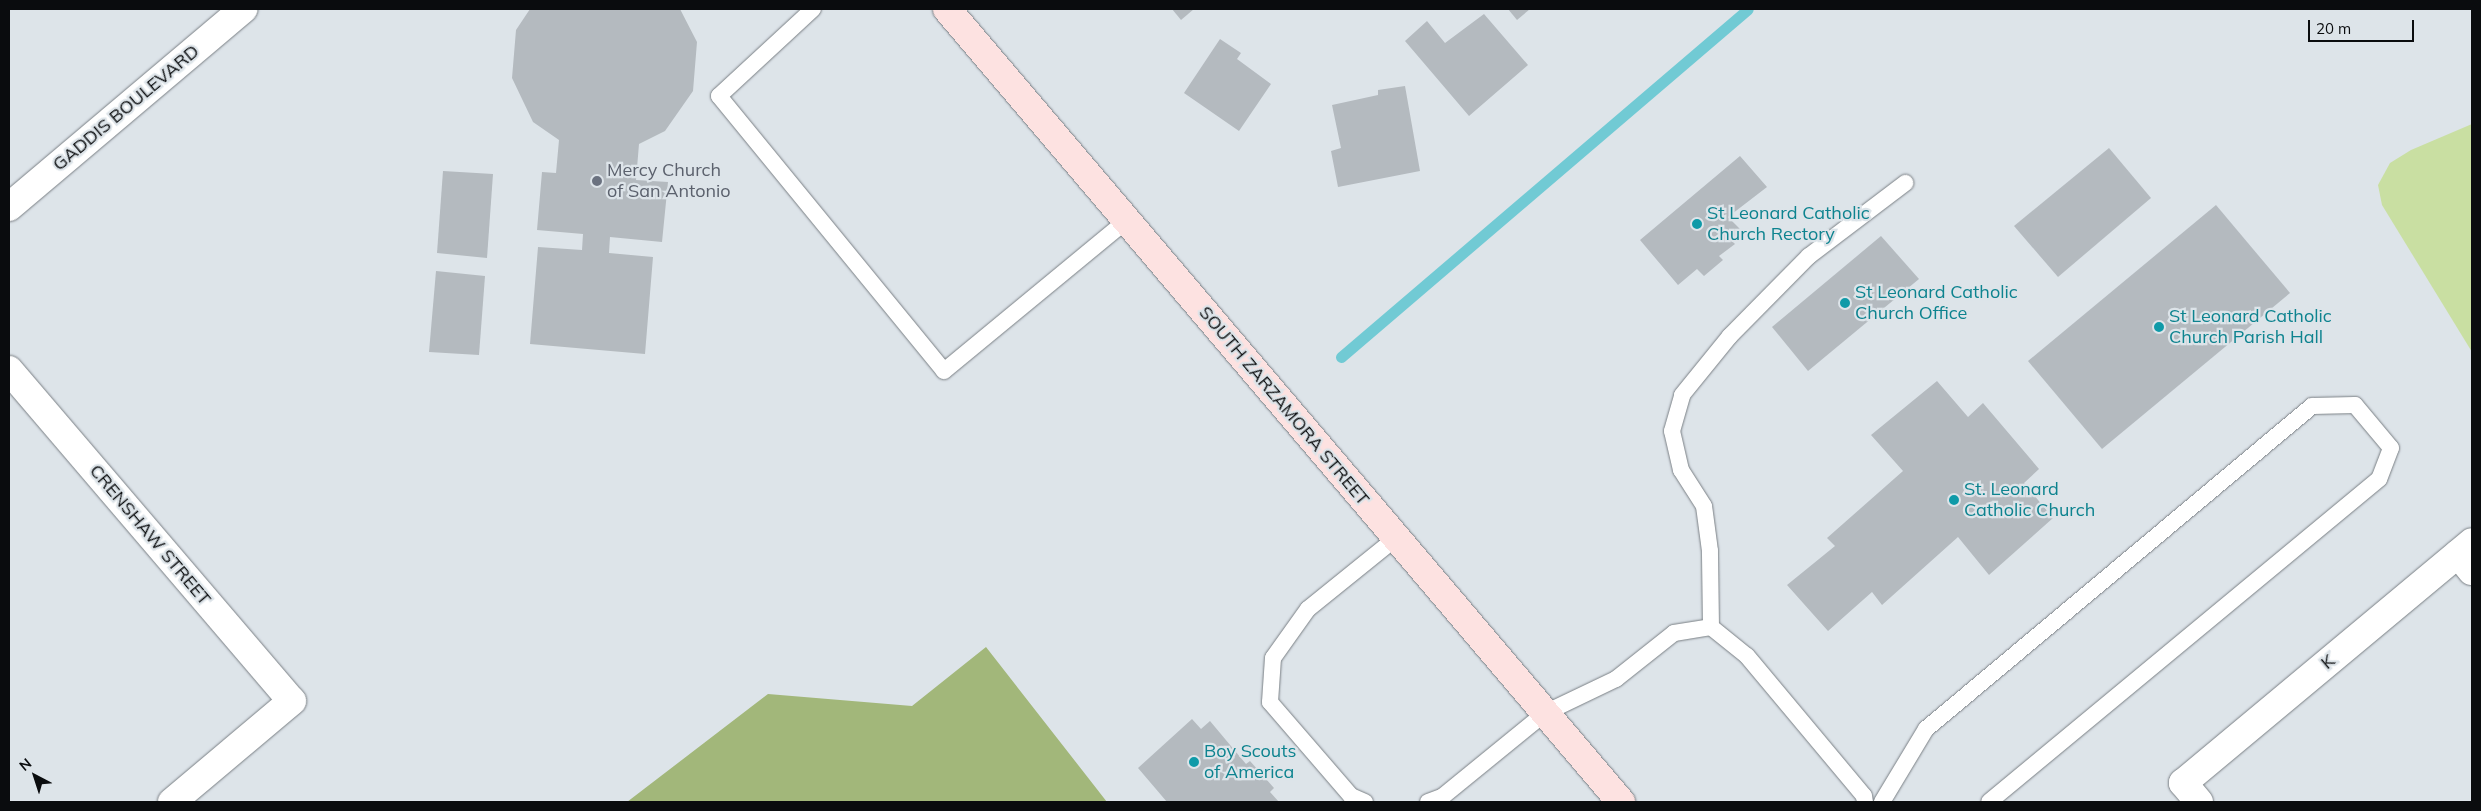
<!DOCTYPE html>
<style>
body{margin:0}
#map{position:relative;width:2481px;height:811px;overflow:hidden;background:#dde4e9;font-family:Mulish,sans-serif}
div>[style]{position:absolute}
.green>*{inset:0;background:#c9dfa2}
.forest>*{inset:0;background:#a2b77a}
.stream>*{height:11px;margin:-5.5px;padding:0 5.5px;transform-origin:5.5px;border-radius:5.5px;background:#71cad4}
.building>*{inset:0;background:#b4babf}
.roads{filter:drop-shadow(0 0 1px #797f84) drop-shadow(0 0 1px #797f84)}
.lane>*{height:16px;margin:-8px;padding:0 8px;transform-origin:8px;border-radius:8px;background:#fff}
.street>*{height:28px;margin:-14px;padding:0 14px;transform-origin:14px;border-radius:14px;background:#fff}
.secondary>*{height:28px;margin:-14px;padding:0 14px;transform-origin:14px;border-radius:14px;background:#fde2e1}
.dots>*{width:14px;height:14px;translate:-50% -50%;box-sizing:border-box;border:2px solid #dde4e9;border-radius:50%}
span{translate:-50% -50%;white-space:nowrap;text-align:center;line-height:1.15;-webkit-text-stroke:4.5px #dde4e9;paint-order:stroke}
.street-label{font-size:18px;color:#0a0c0e}
.worship-label{font-size:18px;color:#5b616d}
.left{translate:0 -50%;text-align:left}
.culture-label{font-size:18px;color:#0d838f}
.frame{position:absolute;inset:0;border:10px solid #0a0c0e;pointer-events:none}
.north{position:absolute;left:10px;top:751px;width:50px;height:50px;-webkit-text-stroke:4px #dde4e9;paint-order:stroke;rotate:320deg;font-size:14px;font-weight:700;line-height:20px;text-align:center;color:#0a0c0e}
.north::after{content:'';display:block;margin:auto;width:18px;height:22px;background:#0a0c0e;clip-path:polygon(50% 0,100% 100%,50% 72%,0 100%)}
.scale{position:absolute;left:2308px;top:20px;width:106px;height:22px;box-sizing:border-box;border:2px solid #0a0c0e;border-top:0;padding-left:6px;font-size:15px;line-height:18px;white-space:nowrap;color:#0a0c0e;-webkit-text-stroke:4px #dde4e9;paint-order:stroke}
</style>
<div id="map">
<div class="green">
<div style="clip-path:polygon(2472px 124px,2472px 352px,2382px 205px,2378px 185px,2390px 163px,2411px 150px)"></div>
</div>
<div class="forest">
<div style="clip-path:polygon(986px 647px,1107px 802px,627px 802px,768px 694px,912px 706px)"></div>
</div>
<div class="stream">
<div style="left:1341px;top:357px;width:535px;rotate:-40.53deg"></div>
</div>
<div class="building">
<div style="clip-path:polygon(530px 9px,680px 9px,697px 42px,693px 91px,665px 131px,639px 144px,636px 180px,668px 182px,662px 242px,610px 237px,609px 253px,653px 257px,645px 354px,530px 344px,538px 247px,582px 250px,583px 234px,537px 230px,542px 172px,556px 173px,559px 140px,533px 122px,512px 78px,516px 30px)"></div>
<div style="clip-path:polygon(1172px 9px,1194px 9px,1181px 20px)"></div>
<div style="clip-path:polygon(1508px 9px,1530px 9px,1517px 20px)"></div>
<div style="clip-path:polygon(1484px 14px,1528px 65px,1469px 116px,1405px 41px,1427px 21px,1445px 43px)"></div>
<div style="clip-path:polygon(1220px 39px,1241px 53px,1237px 59px,1271px 84px,1239px 131px,1184px 93px)"></div>
<div style="clip-path:polygon(1405px 86px,1420px 171px,1338px 187px,1331px 151px,1341px 148px,1332px 105px,1378px 95px,1378px 90px)"></div>
<div style="clip-path:polygon(2109px 148px,2151px 198px,2058px 277px,2014px 226px)"></div>
<div style="clip-path:polygon(1740px 156px,1767px 187px,1728px 217px,1741px 230px,1731px 240px,1735px 244px,1719px 256px,1723px 260px,1704px 276px,1697px 269px,1678px 285px,1640px 240px)"></div>
<div style="clip-path:polygon(443px 171px,493px 174px,487px 258px,437px 253px)"></div>
<div style="clip-path:polygon(2216px 205px,2290px 293px,2102px 449px,2028px 361px)"></div>
<div style="clip-path:polygon(1881px 236px,1919px 279px,1808px 371px,1772px 327px)"></div>
<div style="clip-path:polygon(436px 271px,485px 276px,479px 355px,429px 352px)"></div>
<div style="clip-path:polygon(1937px 381px,1968px 417px,1983px 403px,2039px 469px,2024px 483px,2053px 518px,1989px 575px,1958px 537px,1882px 605px,1872px 592px,1828px 631px,1787px 585px,1835px 546px,1827px 538px,1903px 471px,1871px 435px)"></div>
<div style="clip-path:polygon(1192px 719px,1201px 729px,1210px 721px,1246px 764px,1250px 761px,1274px 788px,1270px 792px,1279px 802px,1167px 802px,1138px 768px)"></div>
</div>
<div class="roads">
<div class="lane">
<div style="left:813px;top:9px;width:128px;rotate:137.2deg"></div>
<div style="left:719px;top:96px;width:355px;rotate:50.7deg"></div>
<div style="left:944px;top:371px;width:236px;rotate:-39.5deg"></div>
<div style="left:1711px;top:627px;width:76px;rotate:-90.8deg"></div>
<div style="left:1710px;top:551px;width:45px;rotate:-97.6deg"></div>
<div style="left:1704px;top:506px;width:43px;rotate:-122.6deg"></div>
<div style="left:1681px;top:470px;width:40px;rotate:-103deg"></div>
<div style="left:1672px;top:431px;width:37px;rotate:-74deg"></div>
<div style="left:1682px;top:395px;width:76px;rotate:-50.9deg"></div>
<div style="left:1730px;top:336px;width:112px;rotate:-45.4deg"></div>
<div style="left:1809px;top:256px;width:121px;rotate:-37.2deg"></div>
<div style="left:1365px;top:802px;width:15px;rotate:-157deg"></div>
<div style="left:1351px;top:796px;width:124px;rotate:-130.8deg"></div>
<div style="left:1270px;top:702px;width:44px;rotate:-86.1deg"></div>
<div style="left:1273px;top:658px;width:60px;rotate:-54.5deg"></div>
<div style="left:1308px;top:609px;width:113px;rotate:-38.9deg"></div>
<div style="left:1428px;top:802px;width:15px;rotate:-20deg"></div>
<div style="left:1442px;top:797px;width:133px;rotate:-39.2deg"></div>
<div style="left:1545px;top:713px;width:79px;rotate:-25.6deg"></div>
<div style="left:1616px;top:679px;width:74px;rotate:-38.4deg"></div>
<div style="left:1674px;top:633px;width:37px;rotate:-9deg"></div>
<div style="left:1711px;top:627px;width:46px;rotate:38.9deg"></div>
<div style="left:1747px;top:656px;width:182px;rotate:50.1deg"></div>
<div style="left:1864px;top:796px;width:6px;rotate:81deg"></div>
<div style="left:1882px;top:802px;width:85px;rotate:-58.9deg"></div>
<div style="left:1926px;top:729px;width:503px;rotate:-39.92deg"></div>
<div style="left:2312px;top:406px;width:43px;rotate:-1.3deg"></div>
<div style="left:2355px;top:405px;width:56px;rotate:50.1deg"></div>
<div style="left:2391px;top:448px;width:33px;rotate:111deg"></div>
<div style="left:2379px;top:479px;width:506px;rotate:140.37deg"></div>
</div>
<div class="street">
<div style="left:9px;top:207px;width:307px;rotate:-40.2deg"></div>
<div style="left:9px;top:370px;width:435px;rotate:49.5deg"></div>
<div style="left:292px;top:701px;width:157px;rotate:139.9deg"></div>
<div style="left:2458px;top:554px;width:22px;rotate:51deg"></div>
<div style="left:2199px;top:802px;width:25px;rotate:-130deg"></div>
<div style="left:2183px;top:783px;width:376px;rotate:-39.8deg"></div>
</div>
<div class="secondary">
<div style="left:947px;top:9px;width:1041px;rotate:49.64deg"></div>
</div>
</div>
<div class="dots">
<div style="left:597px;top:181px;background:#6b7280"></div>
<div style="left:1697px;top:224px;background:#0f9aa8"></div>
<div style="left:1845px;top:303px;background:#0f9aa8"></div>
<div style="left:2159px;top:327px;background:#0f9aa8"></div>
<div style="left:1954px;top:500px;background:#0f9aa8"></div>
<div style="left:1194px;top:762px;background:#0f9aa8"></div>
</div>
<div class="street-label">
<span style="left:126px;top:108px;rotate:-40deg">GADDIS BOULEVARD</span>
<span style="left:1284px;top:406px;rotate:50deg">SOUTH ZARZAMORA STREET</span>
<span style="left:150px;top:535px;rotate:50deg">CRENSHAW STREET</span>
<span style="left:2328px;top:662px;rotate:-40deg">K</span>
</div>
<div class="worship-label">
<span class="left" style="left:607px;top:181px">Mercy Church<br>of San Antonio</span>
</div>
<div class="culture-label">
<span class="left" style="left:1707px;top:224px">St Leonard Catholic<br>Church Rectory</span>
<span class="left" style="left:1855px;top:303px">St Leonard Catholic<br>Church Office</span>
<span class="left" style="left:2169px;top:327px">St Leonard Catholic<br>Church Parish Hall</span>
<span class="left" style="left:1964px;top:500px">St. Leonard<br>Catholic Church</span>
<span class="left" style="left:1204px;top:762px">Boy Scouts<br>of America</span>
</div>
<div class="frame"></div>
<div class="north">N</div>
<div class="scale">20 m</div>
</div>
